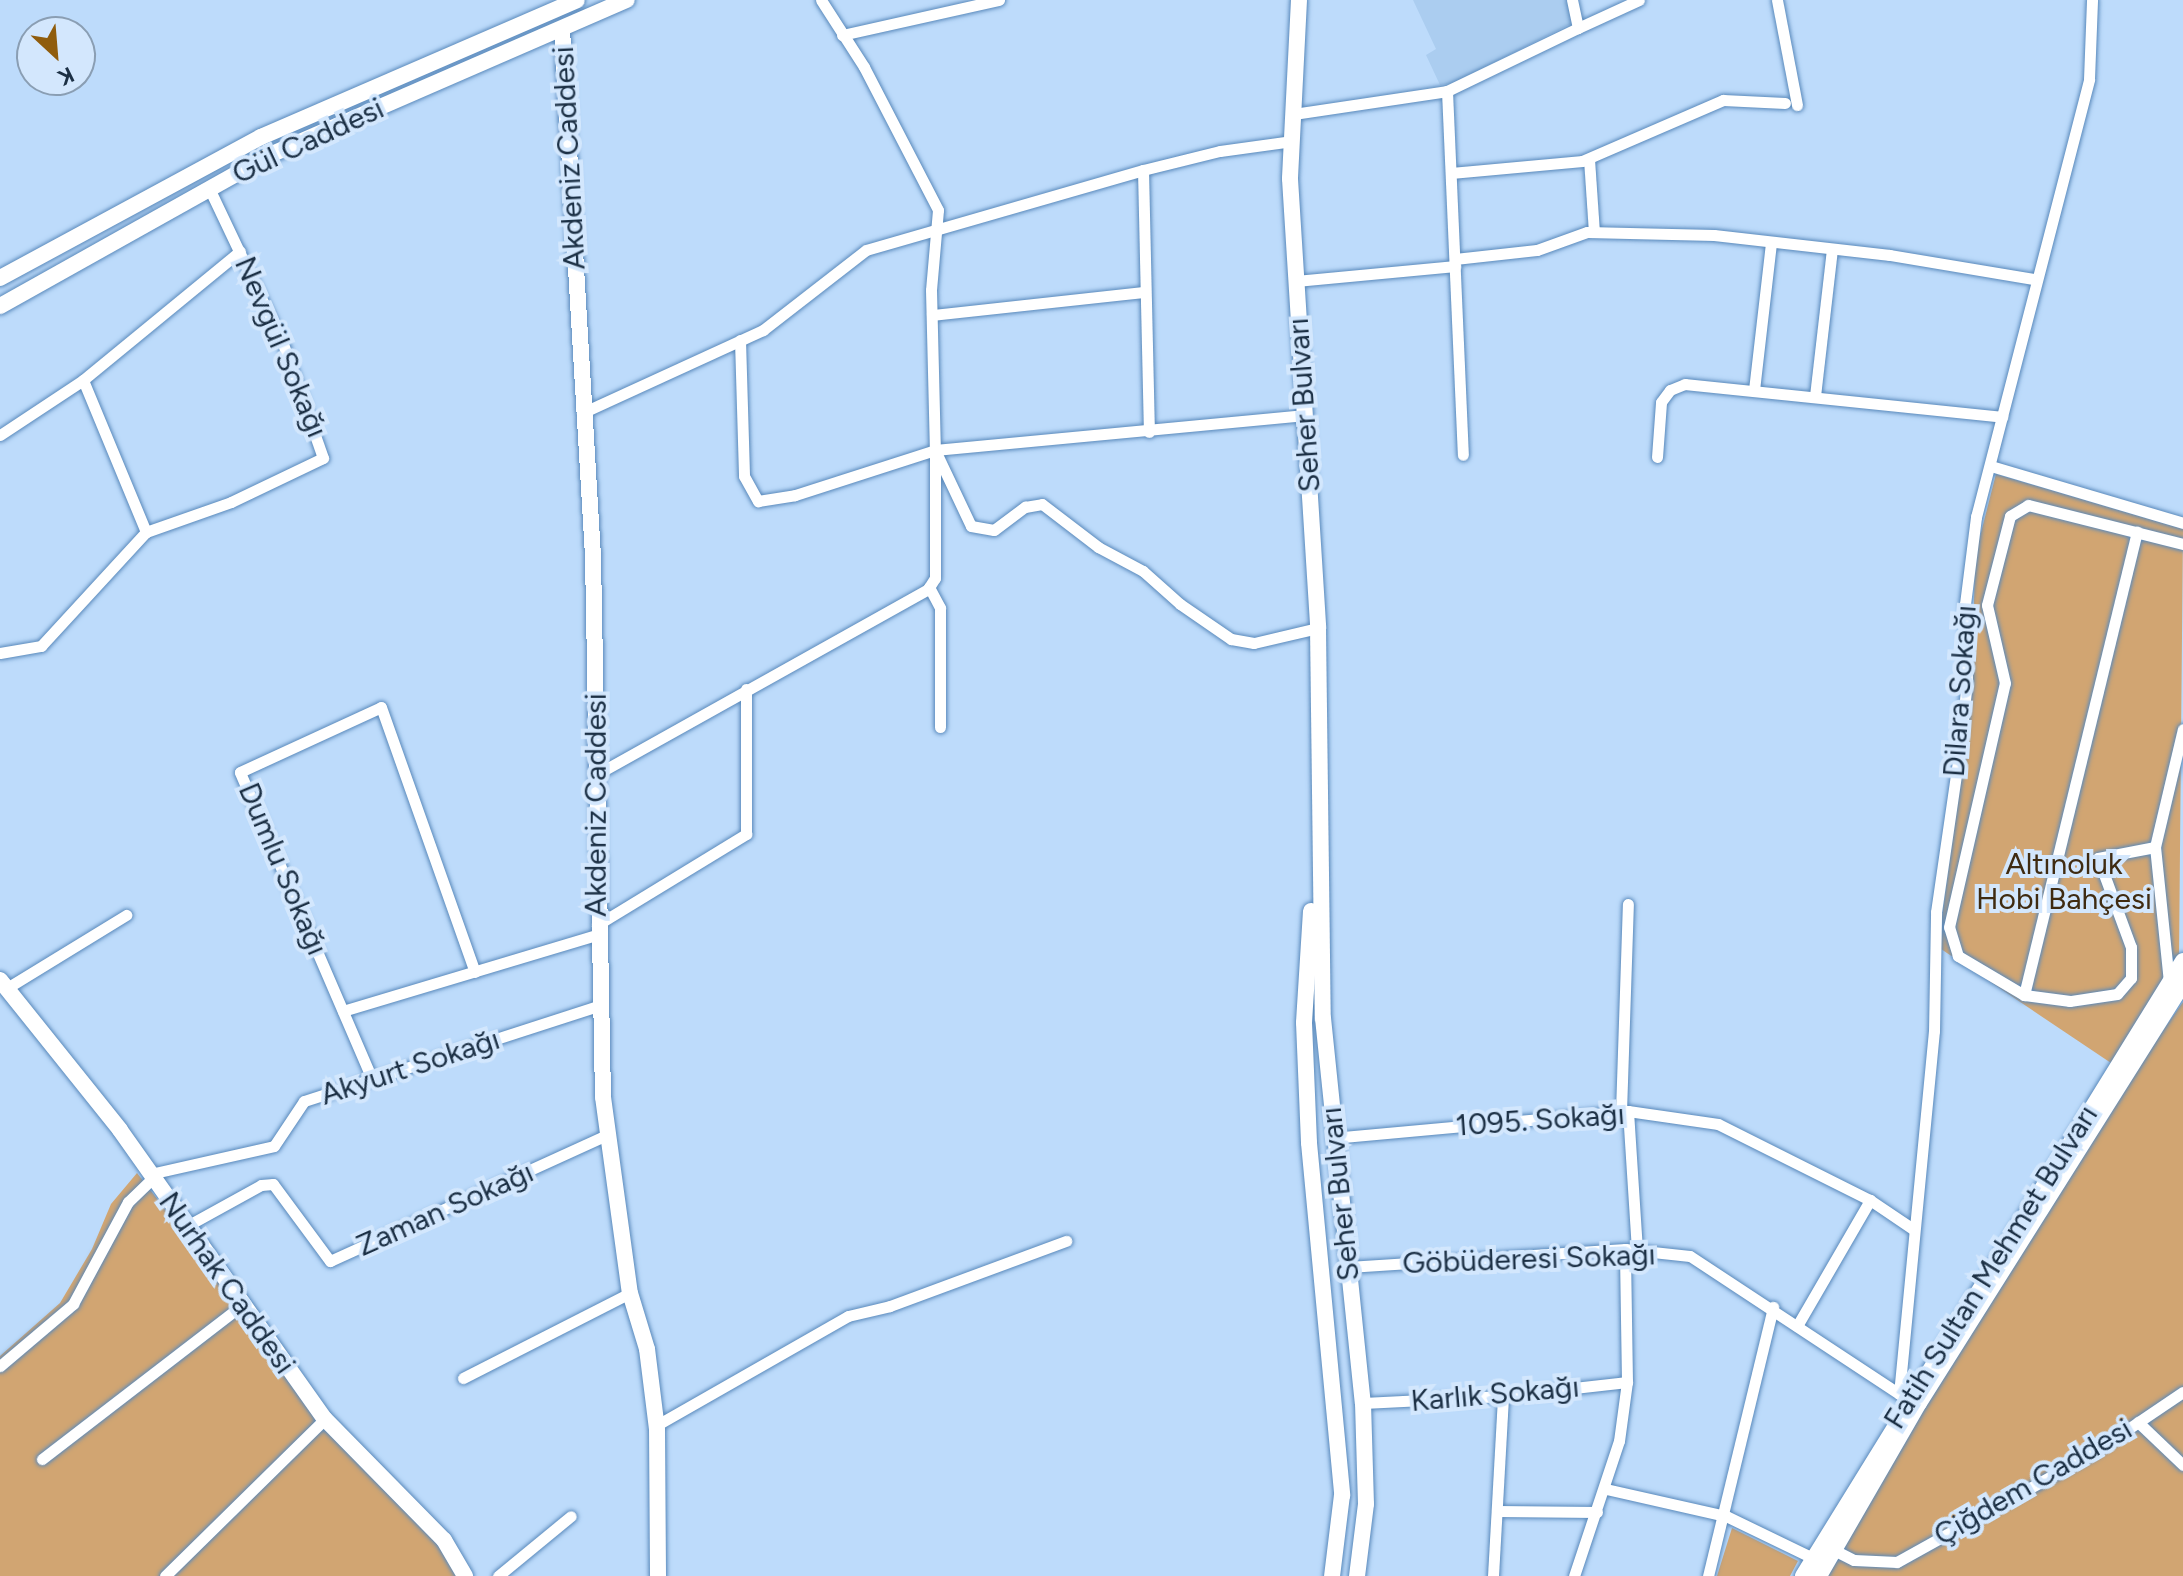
<!DOCTYPE html>
<meta charset="utf-8">
<style>
body{margin:0}
#map{position:relative;width:2183px;height:1576px;overflow:hidden;background:#bddbfb;font-family:Figtree,sans-serif}
div>[style]{position:absolute}
.built>*{inset:0;background:#abcdf0}
.green>*{inset:0;background:#d1a572}
.roads{filter:drop-shadow(0 0 2px #5989bb) drop-shadow(0 0 2px #5989bb)}
.street>*{height:11px;margin:-5.5px;padding:0 5.5px;transform-origin:5.5px;border-radius:5.5px;background:#fff}
.secondary>*{height:16px;margin:-8px;padding:0 8px;transform-origin:8px;border-radius:8px;background:#fff}
span{translate:-50% -50%;white-space:nowrap;text-align:center;line-height:1.15;-webkit-text-stroke:8px #d3e7fd;paint-order:stroke}
.street-label{font-size:30px;color:#1c3045}
.park-label{font-size:30px;color:#3f2b11}
.north{position:absolute;left:16px;top:16px;width:80px;height:80px;box-sizing:border-box;background:#d3e7fd;border:2px solid #8a9eb3;border-radius:50%;rotate:154deg;font-size:22px;font-weight:700;line-height:32px;text-align:center;color:#1c3045}
.north::after{content:'';display:block;margin:auto;width:28px;height:36px;background:#905d0d;clip-path:polygon(50% 0,100% 100%,50% 72%,0 100%)}
</style>
<div id="map">
<div class="built">
<div style="clip-path:polygon(1413px 0,1567px 0,1572px 23px,1453px 83px,1440px 85px,1426px 55px,1436px 49px)"></div>
</div>
<div class="green">
<div style="clip-path:polygon(1996px 474px,2183px 529px,2179px 958px,2114px 1065px,1938px 947px,1972px 692px,1975px 556px)"></div>
<div style="clip-path:polygon(2183px 1002px,2183px 1576px,1819px 1576px,2077px 1153px)"></div>
<div style="clip-path:polygon(137px 1173px,246px 1313px,465px 1576px,0 1576px,0 1356px,60px 1303px,92px 1249px,111px 1204px)"></div>
<div style="clip-path:polygon(1732px 1528px,1798px 1561px,1790px 1576px,1717px 1576px)"></div>
</div>
<div class="roads">
<div class="street">
<div style="left:821px;top:0;width:80px;rotate:57.3deg"></div>
<div style="left:864px;top:67px;width:161px;rotate:62.6deg"></div>
<div style="left:938px;top:210px;width:80px;rotate:95deg"></div>
<div style="left:931px;top:290px;width:160px;rotate:88.6deg"></div>
<div style="left:935px;top:450px;width:84px;rotate:64.7deg"></div>
<div style="left:971px;top:526px;width:23px;rotate:10deg"></div>
<div style="left:994px;top:530px;width:39px;rotate:-37deg"></div>
<div style="left:1025px;top:507px;width:17px;rotate:-10deg"></div>
<div style="left:1042px;top:504px;width:71px;rotate:37.5deg"></div>
<div style="left:1098px;top:547px;width:51px;rotate:28.1deg"></div>
<div style="left:1143px;top:571px;width:50px;rotate:41.7deg"></div>
<div style="left:1180px;top:604px;width:62px;rotate:34.5deg"></div>
<div style="left:1231px;top:639px;width:23px;rotate:10deg"></div>
<div style="left:1254px;top:643px;width:66px;rotate:-13.2deg"></div>
<div style="left:1777px;top:0;width:107px;rotate:79.2deg"></div>
<div style="left:1578px;top:28px;width:67px;rotate:-24.7deg"></div>
<div style="left:842px;top:35px;width:161px;rotate:-12.6deg"></div>
<div style="left:1447px;top:91px;width:364px;rotate:87.5deg"></div>
<div style="left:1294px;top:114px;width:155px;rotate:-8.5deg"></div>
<div style="left:1447px;top:91px;width:145px;rotate:-25.7deg"></div>
<div style="left:1578px;top:28px;width:29px;rotate:-102deg"></div>
<div style="left:1589px;top:159px;width:73px;rotate:86.1deg"></div>
<div style="left:1143px;top:170px;width:79px;rotate:-13.9deg"></div>
<div style="left:1220px;top:151px;width:73px;rotate:-7.9deg"></div>
<div style="left:1451px;top:173px;width:132px;rotate:-5.2deg"></div>
<div style="left:1582px;top:161px;width:154px;rotate:-23.4deg"></div>
<div style="left:1723px;top:100px;width:62px;rotate:2.8deg"></div>
<div style="left:1455px;top:259px;width:82px;rotate:-6.3deg"></div>
<div style="left:1537px;top:250px;width:53px;rotate:-19.8deg"></div>
<div style="left:1587px;top:232px;width:127px;rotate:1.4deg"></div>
<div style="left:1714px;top:235px;width:177px;rotate:6.5deg"></div>
<div style="left:1890px;top:255px;width:146px;rotate:9.5deg"></div>
<div style="left:1296px;top:281px;width:160px;rotate:-5.4deg"></div>
<div style="left:932px;top:315px;width:214px;rotate:-6.2deg"></div>
<div style="left:740px;top:340px;width:136px;rotate:88.3deg"></div>
<div style="left:744px;top:476px;width:29px;rotate:61deg"></div>
<div style="left:758px;top:501px;width:37px;rotate:-9deg"></div>
<div style="left:795px;top:495px;width:147px;rotate:-17.8deg"></div>
<div style="left:935px;top:450px;width:372px;rotate:-5.4deg"></div>
<div style="left:83px;top:380px;width:165px;rotate:67.5deg"></div>
<div style="left:1754px;top:390px;width:149px;rotate:-83.4deg"></div>
<div style="left:1815px;top:396px;width:148px;rotate:-83.4deg"></div>
<div style="left:582px;top:413px;width:199px;rotate:-24.6deg"></div>
<div style="left:763px;top:330px;width:130px;rotate:-37.8deg"></div>
<div style="left:866px;top:250px;width:288px;rotate:-16.1deg"></div>
<div style="left:1143px;top:170px;width:262px;rotate:88.7deg"></div>
<div style="left:0;top:435px;width:100px;rotate:-33.5deg"></div>
<div style="left:83px;top:380px;width:203px;rotate:-39.4deg"></div>
<div style="left:1657px;top:457px;width:55px;rotate:-85.8deg"></div>
<div style="left:1661px;top:402px;width:15px;rotate:-53deg"></div>
<div style="left:1670px;top:390px;width:16px;rotate:-22deg"></div>
<div style="left:1685px;top:384px;width:319px;rotate:5.9deg"></div>
<div style="left:1991px;top:466px;width:200px;rotate:16.5deg"></div>
<div style="left:929px;top:587px;width:24px;rotate:62deg"></div>
<div style="left:940px;top:608px;width:119px;rotate:90deg"></div>
<div style="left:0;top:653px;width:42px;rotate:-9.7deg"></div>
<div style="left:41px;top:646px;width:155px;rotate:-47.4deg"></div>
<div style="left:146px;top:532px;width:90px;rotate:-19.4deg"></div>
<div style="left:231px;top:502px;width:102px;rotate:-25.6deg"></div>
<div style="left:323px;top:458px;width:121px;rotate:-109.3deg"></div>
<div style="left:283px;top:344px;width:173px;rotate:-115.4deg"></div>
<div style="left:599px;top:773px;width:377px;rotate:-29.2deg"></div>
<div style="left:928px;top:589px;width:13px;rotate:-58deg"></div>
<div style="left:935px;top:578px;width:125px;rotate:-90deg"></div>
<div style="left:2155px;top:847px;width:58px;rotate:169.1deg"></div>
<div style="left:2098px;top:858px;width:95px;rotate:69.7deg"></div>
<div style="left:2131px;top:947px;width:31px;rotate:90deg"></div>
<div style="left:2131px;top:978px;width:21px;rotate:131deg"></div>
<div style="left:2117px;top:994px;width:48px;rotate:171.5deg"></div>
<div style="left:2070px;top:1001px;width:46px;rotate:-172.6deg"></div>
<div style="left:2024px;top:995px;width:77px;rotate:-149.4deg"></div>
<div style="left:1958px;top:956px;width:30px;rotate:-107deg"></div>
<div style="left:1949px;top:927px;width:250px;rotate:-77.1deg"></div>
<div style="left:2005px;top:683px;width:80px;rotate:-103deg"></div>
<div style="left:1987px;top:605px;width:92px;rotate:-75.5deg"></div>
<div style="left:2010px;top:516px;width:21px;rotate:-31deg"></div>
<div style="left:2028px;top:505px;width:160px;rotate:14.1deg"></div>
<div style="left:597px;top:925px;width:175px;rotate:-31.4deg"></div>
<div style="left:746px;top:834px;width:145px;rotate:-90deg"></div>
<div style="left:2169px;top:982px;width:136px;rotate:-95.9deg"></div>
<div style="left:2155px;top:847px;width:121px;rotate:-76.7deg"></div>
<div style="left:7px;top:988px;width:140px;rotate:-31.5deg"></div>
<div style="left:2024px;top:995px;width:477px;rotate:-76.3deg"></div>
<div style="left:343px;top:1011px;width:264px;rotate:-16.7deg"></div>
<div style="left:372px;top:1079px;width:334px;rotate:-113.3deg"></div>
<div style="left:240px;top:772px;width:155px;rotate:-24.7deg"></div>
<div style="left:381px;top:707px;width:281px;rotate:70.5deg"></div>
<div style="left:1628px;top:1111px;width:140px;rotate:86.3deg"></div>
<div style="left:1621px;top:1112px;width:208px;rotate:-88.1deg"></div>
<div style="left:1332px;top:1138px;width:297px;rotate:-5.2deg"></div>
<div style="left:1628px;top:1111px;width:91px;rotate:8.2deg"></div>
<div style="left:1718px;top:1124px;width:170px;rotate:26.6deg"></div>
<div style="left:1870px;top:1200px;width:52px;rotate:34deg"></div>
<div style="left:150px;top:1174px;width:127px;rotate:-12.7deg"></div>
<div style="left:274px;top:1146px;width:54px;rotate:-56.3deg"></div>
<div style="left:304px;top:1101px;width:309px;rotate:-17.9deg"></div>
<div style="left:185px;top:1227px;width:87px;rotate:-28.9deg"></div>
<div style="left:261px;top:1185px;width:12px;rotate:-5deg"></div>
<div style="left:273px;top:1184px;width:96px;rotate:53.5deg"></div>
<div style="left:330px;top:1261px;width:304px;rotate:-24.5deg"></div>
<div style="left:1348px;top:1267px;width:278px;rotate:-3.7deg"></div>
<div style="left:1625px;top:1249px;width:65px;rotate:6.1deg"></div>
<div style="left:1690px;top:1256px;width:256px;rotate:33.4deg"></div>
<div style="left:1797px;top:1326px;width:146px;rotate:-59.9deg"></div>
<div style="left:0;top:1366px;width:96px;rotate:-40.3deg"></div>
<div style="left:73px;top:1304px;width:116px;rotate:-61.7deg"></div>
<div style="left:128px;top:1202px;width:33px;rotate:-44deg"></div>
<div style="left:463px;top:1378px;width:187px;rotate:-27deg"></div>
<div style="left:1899px;top:1394px;width:365px;rotate:-84.5deg"></div>
<div style="left:1934px;top:1031px;width:119px;rotate:-89deg"></div>
<div style="left:1936px;top:912px;width:159px;rotate:-81.7deg"></div>
<div style="left:1959px;top:755px;width:74px;rotate:-83.8deg"></div>
<div style="left:1967px;top:681px;width:77px;rotate:-91.5deg"></div>
<div style="left:1965px;top:604px;width:88px;rotate:-82.8deg"></div>
<div style="left:1976px;top:517px;width:452px;rotate:-75.5deg"></div>
<div style="left:2089px;top:79px;width:79px;rotate:-87.8deg"></div>
<div style="left:1363px;top:1403px;width:140px;rotate:-2.9deg"></div>
<div style="left:1503px;top:1396px;width:125px;rotate:-6.4deg"></div>
<div style="left:2138px;top:1422px;width:62px;rotate:43.7deg"></div>
<div style="left:657px;top:1425px;width:220px;rotate:-29.7deg"></div>
<div style="left:848px;top:1316px;width:43px;rotate:-13.4deg"></div>
<div style="left:890px;top:1306px;width:188px;rotate:-20.3deg"></div>
<div style="left:42px;top:1459px;width:251px;rotate:-37.6deg"></div>
<div style="left:1606px;top:1489px;width:123px;rotate:12.7deg"></div>
<div style="left:1726px;top:1516px;width:97px;rotate:25.8deg"></div>
<div style="left:1497px;top:1511px;width:100px;rotate:0.6deg"></div>
<div style="left:1834px;top:1550px;width:22px;rotate:27deg"></div>
<div style="left:1854px;top:1560px;width:43px;rotate:2.7deg"></div>
<div style="left:1897px;top:1562px;width:222px;rotate:-29.1deg"></div>
<div style="left:2091px;top:1454px;width:111px;rotate:-34deg"></div>
<div style="left:165px;top:1576px;width:224px;rotate:-44.5deg"></div>
<div style="left:498px;top:1576px;width:94px;rotate:-39.4deg"></div>
<div style="left:1493px;top:1576px;width:180px;rotate:-86.8deg"></div>
<div style="left:1574px;top:1576px;width:142px;rotate:-71.6deg"></div>
<div style="left:1619px;top:1441px;width:60px;rotate:-82.3deg"></div>
<div style="left:1627px;top:1382px;width:133px;rotate:-90.9deg"></div>
<div style="left:1708px;top:1576px;width:277px;rotate:-76.4deg"></div>
</div>
<div class="secondary">
<div style="left:1299px;top:0;width:179px;rotate:92.9deg"></div>
<div style="left:1290px;top:179px;width:450px;rotate:86.4deg"></div>
<div style="left:1318px;top:628px;width:390px;rotate:89.3deg"></div>
<div style="left:1323px;top:1018px;width:387px;rotate:84.1deg"></div>
<div style="left:1363px;top:1403px;width:101px;rotate:88.3deg"></div>
<div style="left:1366px;top:1504px;width:73px;rotate:97.1deg"></div>
<div style="left:562px;top:30px;width:528px;rotate:86.63deg"></div>
<div style="left:593px;top:557px;width:540px;rotate:88.94deg"></div>
<div style="left:603px;top:1097px;width:198px;rotate:82.2deg"></div>
<div style="left:630px;top:1293px;width:59px;rotate:73.1deg"></div>
<div style="left:647px;top:1349px;width:81px;rotate:82.9deg"></div>
<div style="left:657px;top:1429px;width:147px;rotate:89.6deg"></div>
<div style="left:0;top:278px;width:297px;rotate:-28.4deg"></div>
<div style="left:261px;top:137px;width:344px;rotate:-23.4deg"></div>
<div style="left:0;top:306px;width:309px;rotate:-29.2deg"></div>
<div style="left:270px;top:155px;width:389px;rotate:-23.5deg"></div>
<div style="left:1311px;top:911px;width:112px;rotate:93.6deg"></div>
<div style="left:1304px;top:1023px;width:120px;rotate:87.6deg"></div>
<div style="left:1309px;top:1143px;width:354px;rotate:84.6deg"></div>
<div style="left:1342px;top:1495px;width:82px;rotate:97deg"></div>
<div style="left:0;top:980px;width:192px;rotate:51.3deg"></div>
<div style="left:120px;top:1130px;width:354px;rotate:54.7deg"></div>
<div style="left:325px;top:1419px;width:170px;rotate:45.5deg"></div>
<div style="left:444px;top:1540px;width:42px;rotate:59.7deg"></div>
<div style="left:1803px;top:1576px;width:723px;rotate:-58.29deg"></div>
<div style="left:1819px;top:1576px;width:200px;rotate:-60deg"></div>
<div style="left:1919px;top:1403px;width:496px;rotate:-57.8deg"></div>
</div>
</div>
<div class="street-label">
<span style="left:308px;top:141px;rotate:-25deg">Gül Caddesi</span>
<span style="left:569px;top:158px;rotate:-93deg">Akdeniz Caddesi</span>
<span style="left:281px;top:347px;rotate:67deg">Nevgül Sokağı</span>
<span style="left:1304px;top:405px;rotate:-94deg">Seher Bulvarı</span>
<span style="left:1960px;top:691px;rotate:-86deg">Dilara Sokağı</span>
<span style="left:596px;top:805px;rotate:-90deg">Akdeniz Caddesi</span>
<span style="left:283px;top:869px;rotate:67deg">Dumlu Sokağı</span>
<span style="left:410px;top:1067px;rotate:-18deg">Akyurt Sokağı</span>
<span style="left:1540px;top:1120px;rotate:-4deg">1095. Sokağı</span>
<span style="left:1340px;top:1194px;rotate:-96deg">Seher Bulvarı</span>
<span style="left:445px;top:1209px;rotate:-24deg">Zaman Sokağı</span>
<span style="left:1529px;top:1259px;rotate:-2deg">Göbüderesi Sokağı</span>
<span style="left:1991px;top:1267px;rotate:-58deg">Fatih Sultan Mehmet Bulvarı</span>
<span style="left:227px;top:1283px;rotate:55deg">Nurhak Caddesi</span>
<span style="left:1495px;top:1394px;rotate:-5deg">Karlık Sokağı</span>
<span style="left:2033px;top:1482px;rotate:-30deg">Çiğdem Caddesi</span>
</div>
<div class="park-label">
<span style="left:2064px;top:881px">Altınoluk<br>Hobi Bahçesi</span>
</div>
<div class="north">K</div>
</div>
